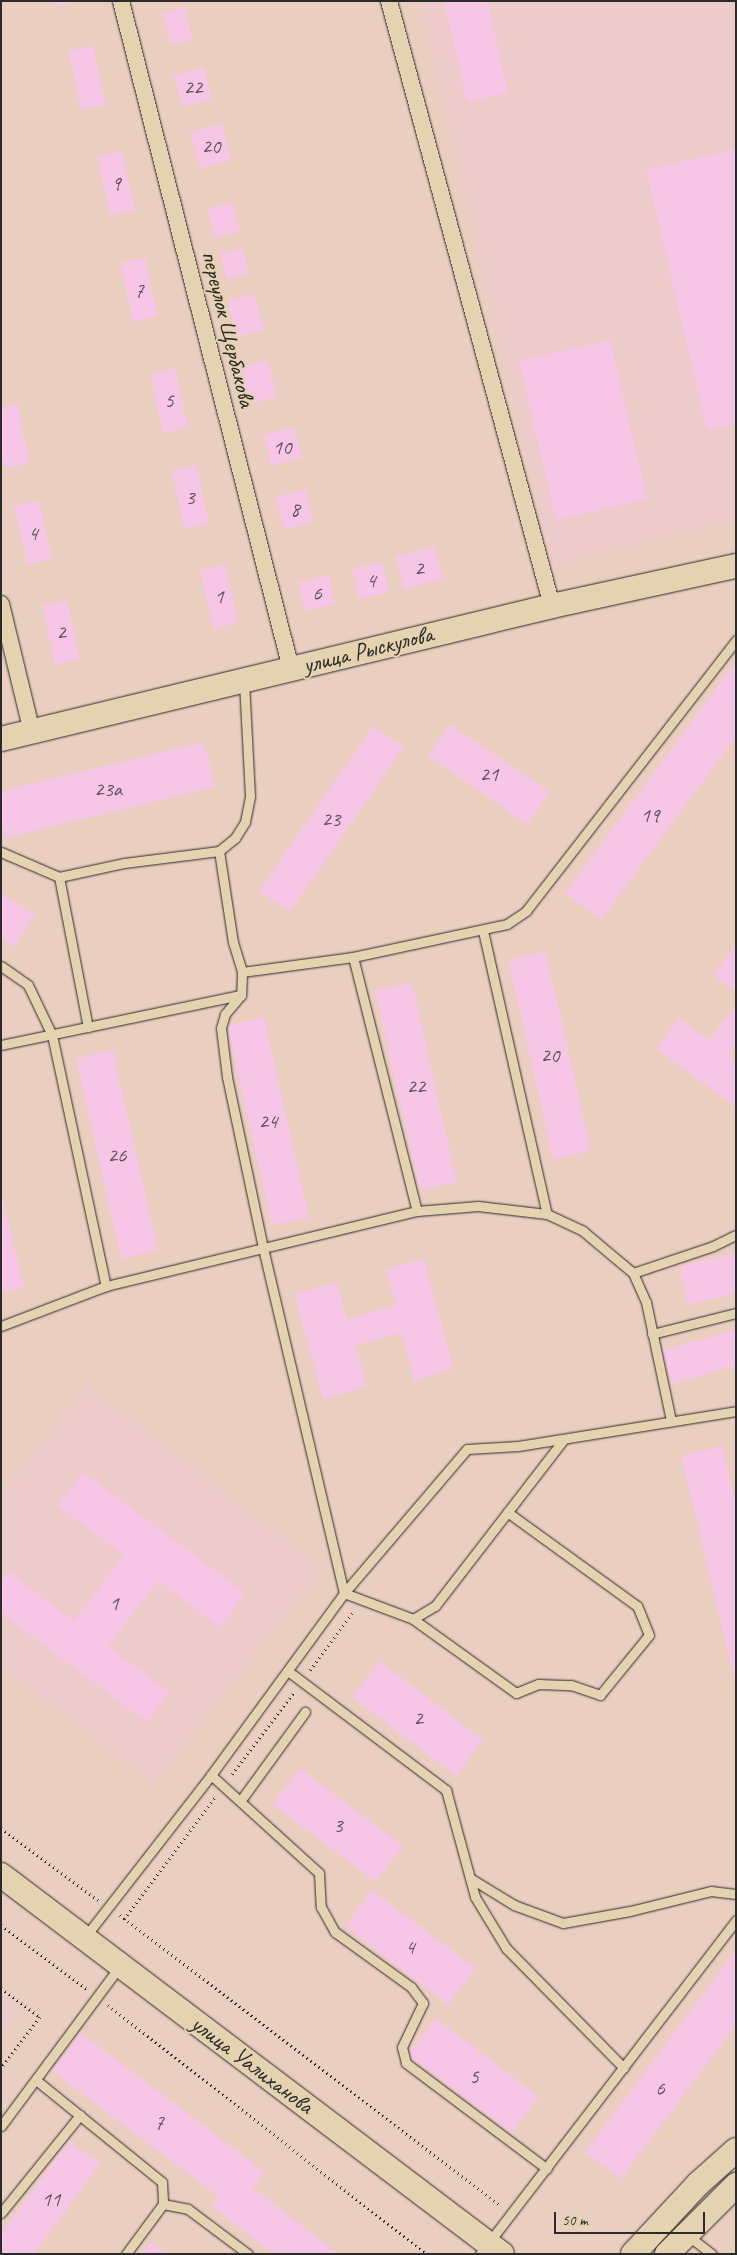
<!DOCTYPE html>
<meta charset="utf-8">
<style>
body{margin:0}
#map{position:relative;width:737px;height:2255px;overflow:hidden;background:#eacec0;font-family:Caveat,sans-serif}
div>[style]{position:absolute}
.built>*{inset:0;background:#eecbcb}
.building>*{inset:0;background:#f7c5e6}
.path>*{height:3px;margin-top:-1.5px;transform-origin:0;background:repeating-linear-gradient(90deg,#2b2b2b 0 1px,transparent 0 5px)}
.roads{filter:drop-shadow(0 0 1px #2b2b2b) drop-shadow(0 0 1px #2b2b2b)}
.lane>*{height:9px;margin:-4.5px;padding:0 4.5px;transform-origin:4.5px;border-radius:4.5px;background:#e5d2b0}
.street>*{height:16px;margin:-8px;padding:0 8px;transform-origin:8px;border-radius:8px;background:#e5d2b0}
.secondary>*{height:24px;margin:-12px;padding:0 12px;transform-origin:12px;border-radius:12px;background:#e5d2b0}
span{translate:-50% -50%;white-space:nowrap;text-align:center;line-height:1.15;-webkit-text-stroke:4px #e5d2b0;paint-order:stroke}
.number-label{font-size:21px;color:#5e525a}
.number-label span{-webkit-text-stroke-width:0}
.street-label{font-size:24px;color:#2b2b2b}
.frame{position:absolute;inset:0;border:2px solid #2b2b2b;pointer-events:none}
.scale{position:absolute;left:554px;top:2212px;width:151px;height:22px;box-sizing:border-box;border:2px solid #2b2b2b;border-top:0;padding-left:6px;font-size:15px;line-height:18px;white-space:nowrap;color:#2b2b2b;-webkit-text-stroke:4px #e5d2b0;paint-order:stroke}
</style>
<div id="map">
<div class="built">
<div style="clip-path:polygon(418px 1px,736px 1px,736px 520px,553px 565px)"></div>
<div style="clip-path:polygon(88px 1384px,323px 1568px,153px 1785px,1px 1666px,1px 1494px)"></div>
<div style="clip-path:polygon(1px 1994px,21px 2008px,1px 2034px)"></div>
</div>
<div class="building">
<div style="clip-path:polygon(54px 1px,73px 1px,73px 2px,55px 6px)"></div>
<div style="clip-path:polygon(444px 1px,487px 1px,508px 92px,467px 102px)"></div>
<div style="clip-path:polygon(184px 7px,193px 40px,171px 45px,163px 13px)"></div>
<div style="clip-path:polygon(93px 46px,106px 105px,81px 110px,68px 51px)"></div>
<div style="clip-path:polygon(204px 67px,212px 99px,182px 107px,174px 75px)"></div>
<div style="clip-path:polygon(222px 124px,231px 160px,200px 168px,190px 132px)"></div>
<div style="clip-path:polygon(736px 149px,736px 423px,707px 430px,646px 170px)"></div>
<div style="clip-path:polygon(122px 151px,135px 210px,110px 216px,97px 157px)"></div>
<div style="clip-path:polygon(232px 202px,240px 231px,215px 238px,207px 209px)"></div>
<div style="clip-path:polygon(243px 248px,249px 273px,227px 279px,220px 254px)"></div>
<div style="clip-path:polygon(145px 257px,158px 316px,133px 322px,120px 263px)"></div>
<div style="clip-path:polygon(254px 294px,264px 330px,237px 337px,228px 301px)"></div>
<div style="clip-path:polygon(610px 340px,647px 499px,556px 520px,519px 361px)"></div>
<div style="clip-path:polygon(268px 360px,277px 397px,248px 404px,239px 367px)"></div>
<div style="clip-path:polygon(175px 368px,188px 427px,163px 433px,150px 374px)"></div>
<div style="clip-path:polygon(18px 404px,30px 463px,5px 468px,1px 450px,1px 407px)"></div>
<div style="clip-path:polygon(294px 427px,302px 458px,271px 466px,263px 435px)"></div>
<div style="clip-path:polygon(197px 465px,209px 524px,184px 529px,172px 470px)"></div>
<div style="clip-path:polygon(306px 489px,314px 522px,284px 529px,276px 497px)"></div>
<div style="clip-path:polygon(39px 501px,52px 559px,27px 565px,14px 506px)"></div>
<div style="clip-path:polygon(435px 546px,443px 579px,404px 589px,395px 557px)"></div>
<div style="clip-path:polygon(382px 562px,389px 592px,359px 599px,352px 569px)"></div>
<div style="clip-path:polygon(225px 564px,238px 623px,213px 629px,200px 570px)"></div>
<div style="clip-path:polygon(329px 575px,335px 604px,305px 611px,298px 582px)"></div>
<div style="clip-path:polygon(67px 600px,80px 659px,55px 664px,42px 605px)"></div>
<div style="clip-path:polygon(736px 661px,736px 737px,601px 920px,565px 893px)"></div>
<div style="clip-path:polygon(450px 724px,550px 792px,528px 825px,428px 756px)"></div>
<div style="clip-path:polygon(373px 726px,404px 747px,290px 912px,259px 891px)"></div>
<div style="clip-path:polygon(204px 742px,215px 787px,5px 838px,1px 821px,1px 791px)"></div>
<div style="clip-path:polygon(1px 892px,35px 915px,13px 947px,1px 939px)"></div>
<div style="clip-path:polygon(736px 944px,736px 991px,713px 975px)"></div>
<div style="clip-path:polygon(546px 951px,591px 1151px,553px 1159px,508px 960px)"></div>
<div style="clip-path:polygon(412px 982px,457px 1182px,420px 1190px,375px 991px)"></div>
<div style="clip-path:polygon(736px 1005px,736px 1045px,729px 1055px,736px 1060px,736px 1107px,656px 1049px,679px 1018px,709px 1040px)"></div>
<div style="clip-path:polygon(264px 1017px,309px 1217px,272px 1225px,227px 1026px)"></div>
<div style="clip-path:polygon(113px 1050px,158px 1250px,121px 1259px,76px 1059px)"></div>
<div style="clip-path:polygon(1px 1191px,24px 1288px,1px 1293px)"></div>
<div style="clip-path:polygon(736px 1253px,736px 1293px,688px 1305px,679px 1267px)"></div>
<div style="clip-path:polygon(424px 1259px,454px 1369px,414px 1381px,401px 1333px,356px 1345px,367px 1386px,323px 1399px,294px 1294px,337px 1282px,347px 1319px,396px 1305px,386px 1269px)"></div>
<div style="clip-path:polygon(736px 1330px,736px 1366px,672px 1384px,662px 1350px)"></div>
<div style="clip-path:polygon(722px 1446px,736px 1503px,735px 1681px,681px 1456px)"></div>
<div style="clip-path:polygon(83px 1472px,245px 1593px,220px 1627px,158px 1581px,108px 1646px,169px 1692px,147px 1722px,1px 1613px,1px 1582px,9px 1572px,74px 1621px,124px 1555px,58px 1506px)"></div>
<div style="clip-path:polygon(380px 1661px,483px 1740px,456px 1776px,352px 1697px)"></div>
<div style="clip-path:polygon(300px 1768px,403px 1846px,376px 1882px,272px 1804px)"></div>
<div style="clip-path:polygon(372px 1890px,476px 1968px,448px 2005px,345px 1926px)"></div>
<div style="clip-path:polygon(736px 1950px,736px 2025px,621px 2179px,585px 2152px)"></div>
<div style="clip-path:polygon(436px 2018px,539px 2097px,512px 2133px,408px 2055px)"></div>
<div style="clip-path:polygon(81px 2033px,265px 2172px,253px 2188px,339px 2254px,274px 2254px,212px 2207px,219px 2197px,52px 2071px)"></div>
<div style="clip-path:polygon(69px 2141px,100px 2164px,34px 2254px,1px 2254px,1px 2233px)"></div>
<div style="clip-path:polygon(150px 2242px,166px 2254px,142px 2254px)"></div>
</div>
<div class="path">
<div style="left:310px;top:1670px;width:74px;rotate:-53.7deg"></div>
<div style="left:232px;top:1774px;width:104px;rotate:-52.8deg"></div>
<div style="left:1px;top:1828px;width:121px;rotate:36.6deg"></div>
<div style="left:120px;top:1915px;width:479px;rotate:37.4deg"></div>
<div style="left:124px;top:1919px;width:152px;rotate:-53.3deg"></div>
<div style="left:1px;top:1925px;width:107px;rotate:36.7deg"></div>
<div style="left:1px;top:1988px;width:49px;rotate:36.6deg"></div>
<div style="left:40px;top:2017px;width:64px;rotate:127.4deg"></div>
<div style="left:108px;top:2005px;width:405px;rotate:38deg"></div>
</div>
<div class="roads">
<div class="lane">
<div style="left:219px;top:851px;width:92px;rotate:81.3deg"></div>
<div style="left:233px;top:942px;width:31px;rotate:73deg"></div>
<div style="left:242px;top:972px;width:112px;rotate:-7.7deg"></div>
<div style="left:353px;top:957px;width:157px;rotate:-12.1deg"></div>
<div style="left:507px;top:924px;width:23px;rotate:-34deg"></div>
<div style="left:526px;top:911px;width:343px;rotate:-52.2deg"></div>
<div style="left:1px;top:852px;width:63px;rotate:23.3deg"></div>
<div style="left:59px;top:877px;width:66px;rotate:-12.2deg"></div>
<div style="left:124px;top:863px;width:96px;rotate:-7.2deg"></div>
<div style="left:219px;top:851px;width:21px;rotate:-39deg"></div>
<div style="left:235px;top:838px;width:19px;rotate:-58deg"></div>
<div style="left:245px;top:822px;width:26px;rotate:-79deg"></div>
<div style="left:250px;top:796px;width:115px;rotate:-93deg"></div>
<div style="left:59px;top:877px;width:153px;rotate:79.1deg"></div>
<div style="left:483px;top:931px;width:290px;rotate:77.3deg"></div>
<div style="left:353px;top:957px;width:262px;rotate:75.9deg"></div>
<div style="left:1px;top:966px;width:33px;rotate:35deg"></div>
<div style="left:28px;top:985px;width:55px;rotate:64.4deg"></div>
<div style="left:52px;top:1035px;width:257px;rotate:77.9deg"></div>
<div style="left:106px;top:1286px;width:320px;rotate:-13.6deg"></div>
<div style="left:417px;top:1211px;width:61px;rotate:-4.7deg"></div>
<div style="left:478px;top:1206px;width:69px;rotate:6.6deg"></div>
<div style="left:547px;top:1214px;width:40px;rotate:25deg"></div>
<div style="left:583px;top:1231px;width:65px;rotate:40deg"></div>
<div style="left:633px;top:1273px;width:32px;rotate:66deg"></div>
<div style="left:646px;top:1302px;width:122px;rotate:78.1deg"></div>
<div style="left:242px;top:972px;width:23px;rotate:92deg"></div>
<div style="left:241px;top:995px;width:25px;rotate:130deg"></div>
<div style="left:225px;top:1014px;width:15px;rotate:106deg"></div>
<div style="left:221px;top:1028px;width:49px;rotate:83deg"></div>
<div style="left:227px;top:1077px;width:175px;rotate:78.1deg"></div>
<div style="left:263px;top:1248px;width:354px;rotate:76.8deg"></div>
<div style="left:344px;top:1593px;width:74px;rotate:20.6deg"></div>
<div style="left:413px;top:1619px;width:26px;rotate:-31deg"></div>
<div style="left:435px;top:1606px;width:211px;rotate:-52.3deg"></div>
<div style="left:1px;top:1045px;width:245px;rotate:-11.8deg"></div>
<div style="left:633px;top:1273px;width:84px;rotate:-18.6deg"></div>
<div style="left:713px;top:1246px;width:25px;rotate:-26deg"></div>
<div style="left:1px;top:1326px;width:112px;rotate:-20.9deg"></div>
<div style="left:652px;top:1334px;width:87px;rotate:-14deg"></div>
<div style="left:413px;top:1619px;width:127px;rotate:35.7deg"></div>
<div style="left:516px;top:1693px;width:24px;rotate:-22deg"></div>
<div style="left:538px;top:1684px;width:33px;rotate:2deg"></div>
<div style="left:571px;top:1685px;width:31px;rotate:19deg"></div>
<div style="left:600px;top:1695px;width:77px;rotate:-50.8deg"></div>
<div style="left:649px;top:1635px;width:31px;rotate:-112deg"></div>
<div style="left:637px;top:1606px;width:160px;rotate:-144.1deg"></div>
<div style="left:288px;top:1671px;width:198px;rotate:37deg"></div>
<div style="left:446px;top:1790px;width:111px;rotate:74.8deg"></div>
<div style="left:475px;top:1897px;width:60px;rotate:58.7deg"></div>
<div style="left:506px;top:1948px;width:168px;rotate:45.5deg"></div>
<div style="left:211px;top:1775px;width:146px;rotate:42.2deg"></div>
<div style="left:319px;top:1873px;width:34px;rotate:87deg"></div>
<div style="left:321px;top:1907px;width:29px;rotate:61deg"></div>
<div style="left:335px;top:1932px;width:94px;rotate:35.9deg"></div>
<div style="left:411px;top:1987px;width:20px;rotate:53deg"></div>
<div style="left:423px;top:2003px;width:49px;rotate:115.5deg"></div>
<div style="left:402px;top:2047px;width:16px;rotate:76deg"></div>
<div style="left:406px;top:2063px;width:176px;rotate:36.9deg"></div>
<div style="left:241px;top:1800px;width:109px;rotate:-54deg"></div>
<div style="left:470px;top:1878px;width:52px;rotate:31.5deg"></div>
<div style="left:514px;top:1905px;width:52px;rotate:20.2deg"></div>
<div style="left:563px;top:1923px;width:68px;rotate:-10.2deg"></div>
<div style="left:630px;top:1911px;width:83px;rotate:-13.9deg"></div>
<div style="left:711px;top:1891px;width:25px;rotate:7deg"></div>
<div style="left:85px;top:1937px;width:205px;rotate:-52.1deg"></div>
<div style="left:211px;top:1775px;width:225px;rotate:-53.8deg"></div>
<div style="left:344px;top:1593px;width:189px;rotate:-49.5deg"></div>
<div style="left:467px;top:1449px;width:51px;rotate:-3.4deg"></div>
<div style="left:518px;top:1446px;width:221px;rotate:-9.1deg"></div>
<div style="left:36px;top:2080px;width:162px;rotate:39deg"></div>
<div style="left:162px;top:2182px;width:22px;rotate:87deg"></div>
<div style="left:163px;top:2204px;width:62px;rotate:126.5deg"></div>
<div style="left:1px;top:2126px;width:199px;rotate:-53.4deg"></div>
<div style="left:163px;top:2204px;width:25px;rotate:11deg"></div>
<div style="left:188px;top:2209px;width:75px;rotate:36.9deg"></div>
<div style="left:1px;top:2213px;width:126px;rotate:-51.1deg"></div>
<div style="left:686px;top:2234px;width:33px;rotate:38deg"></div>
<div style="left:480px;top:2254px;width:421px;rotate:-52.5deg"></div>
</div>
<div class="street">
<div style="left:121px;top:1px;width:689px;rotate:75.72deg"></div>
<div style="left:389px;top:1px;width:627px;rotate:74.92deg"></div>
<div style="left:1px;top:604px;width:132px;rotate:76.4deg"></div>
</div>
<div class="secondary">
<div style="left:1px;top:739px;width:567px;rotate:-13.57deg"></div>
<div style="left:552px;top:606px;width:188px;rotate:-12.3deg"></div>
<div style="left:1px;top:1875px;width:628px;rotate:37.11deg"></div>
<div style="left:633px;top:2254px;width:96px;rotate:-47.1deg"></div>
<div style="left:698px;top:2184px;width:51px;rotate:-41.8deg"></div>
<div style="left:667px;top:2254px;width:98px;rotate:-45deg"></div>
</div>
</div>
<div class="number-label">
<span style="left:193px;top:87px">22</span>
<span style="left:211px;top:146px">20</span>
<span style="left:116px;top:183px">9</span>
<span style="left:139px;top:290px">7</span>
<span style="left:169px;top:400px">5</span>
<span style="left:282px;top:447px">10</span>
<span style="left:190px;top:497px">3</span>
<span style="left:295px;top:509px">8</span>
<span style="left:33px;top:533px">4</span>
<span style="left:419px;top:568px">2</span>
<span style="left:371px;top:580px">4</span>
<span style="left:317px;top:593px">6</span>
<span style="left:219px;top:596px">1</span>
<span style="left:61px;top:632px">2</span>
<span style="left:489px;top:774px">21</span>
<span style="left:108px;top:789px">23а</span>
<span style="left:650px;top:815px">19</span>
<span style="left:331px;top:819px">23</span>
<span style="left:550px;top:1055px">20</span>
<span style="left:416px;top:1086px">22</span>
<span style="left:268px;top:1121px">24</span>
<span style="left:117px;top:1155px">26</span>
<span style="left:114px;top:1603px">1</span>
<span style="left:418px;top:1718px">2</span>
<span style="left:338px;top:1825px">3</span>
<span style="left:410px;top:1947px">4</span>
<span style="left:474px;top:2076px">5</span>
<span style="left:660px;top:2088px">6</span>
<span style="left:159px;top:2122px">7</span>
<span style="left:51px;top:2199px">11</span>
</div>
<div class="street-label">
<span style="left:228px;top:329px;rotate:76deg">переулок Щербакова</span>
<span style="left:368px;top:650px;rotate:-14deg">улица Рыскулова</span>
<span style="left:252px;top:2065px;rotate:37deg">улица Уалиханова</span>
</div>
<div class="frame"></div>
<div class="scale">50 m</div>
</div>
